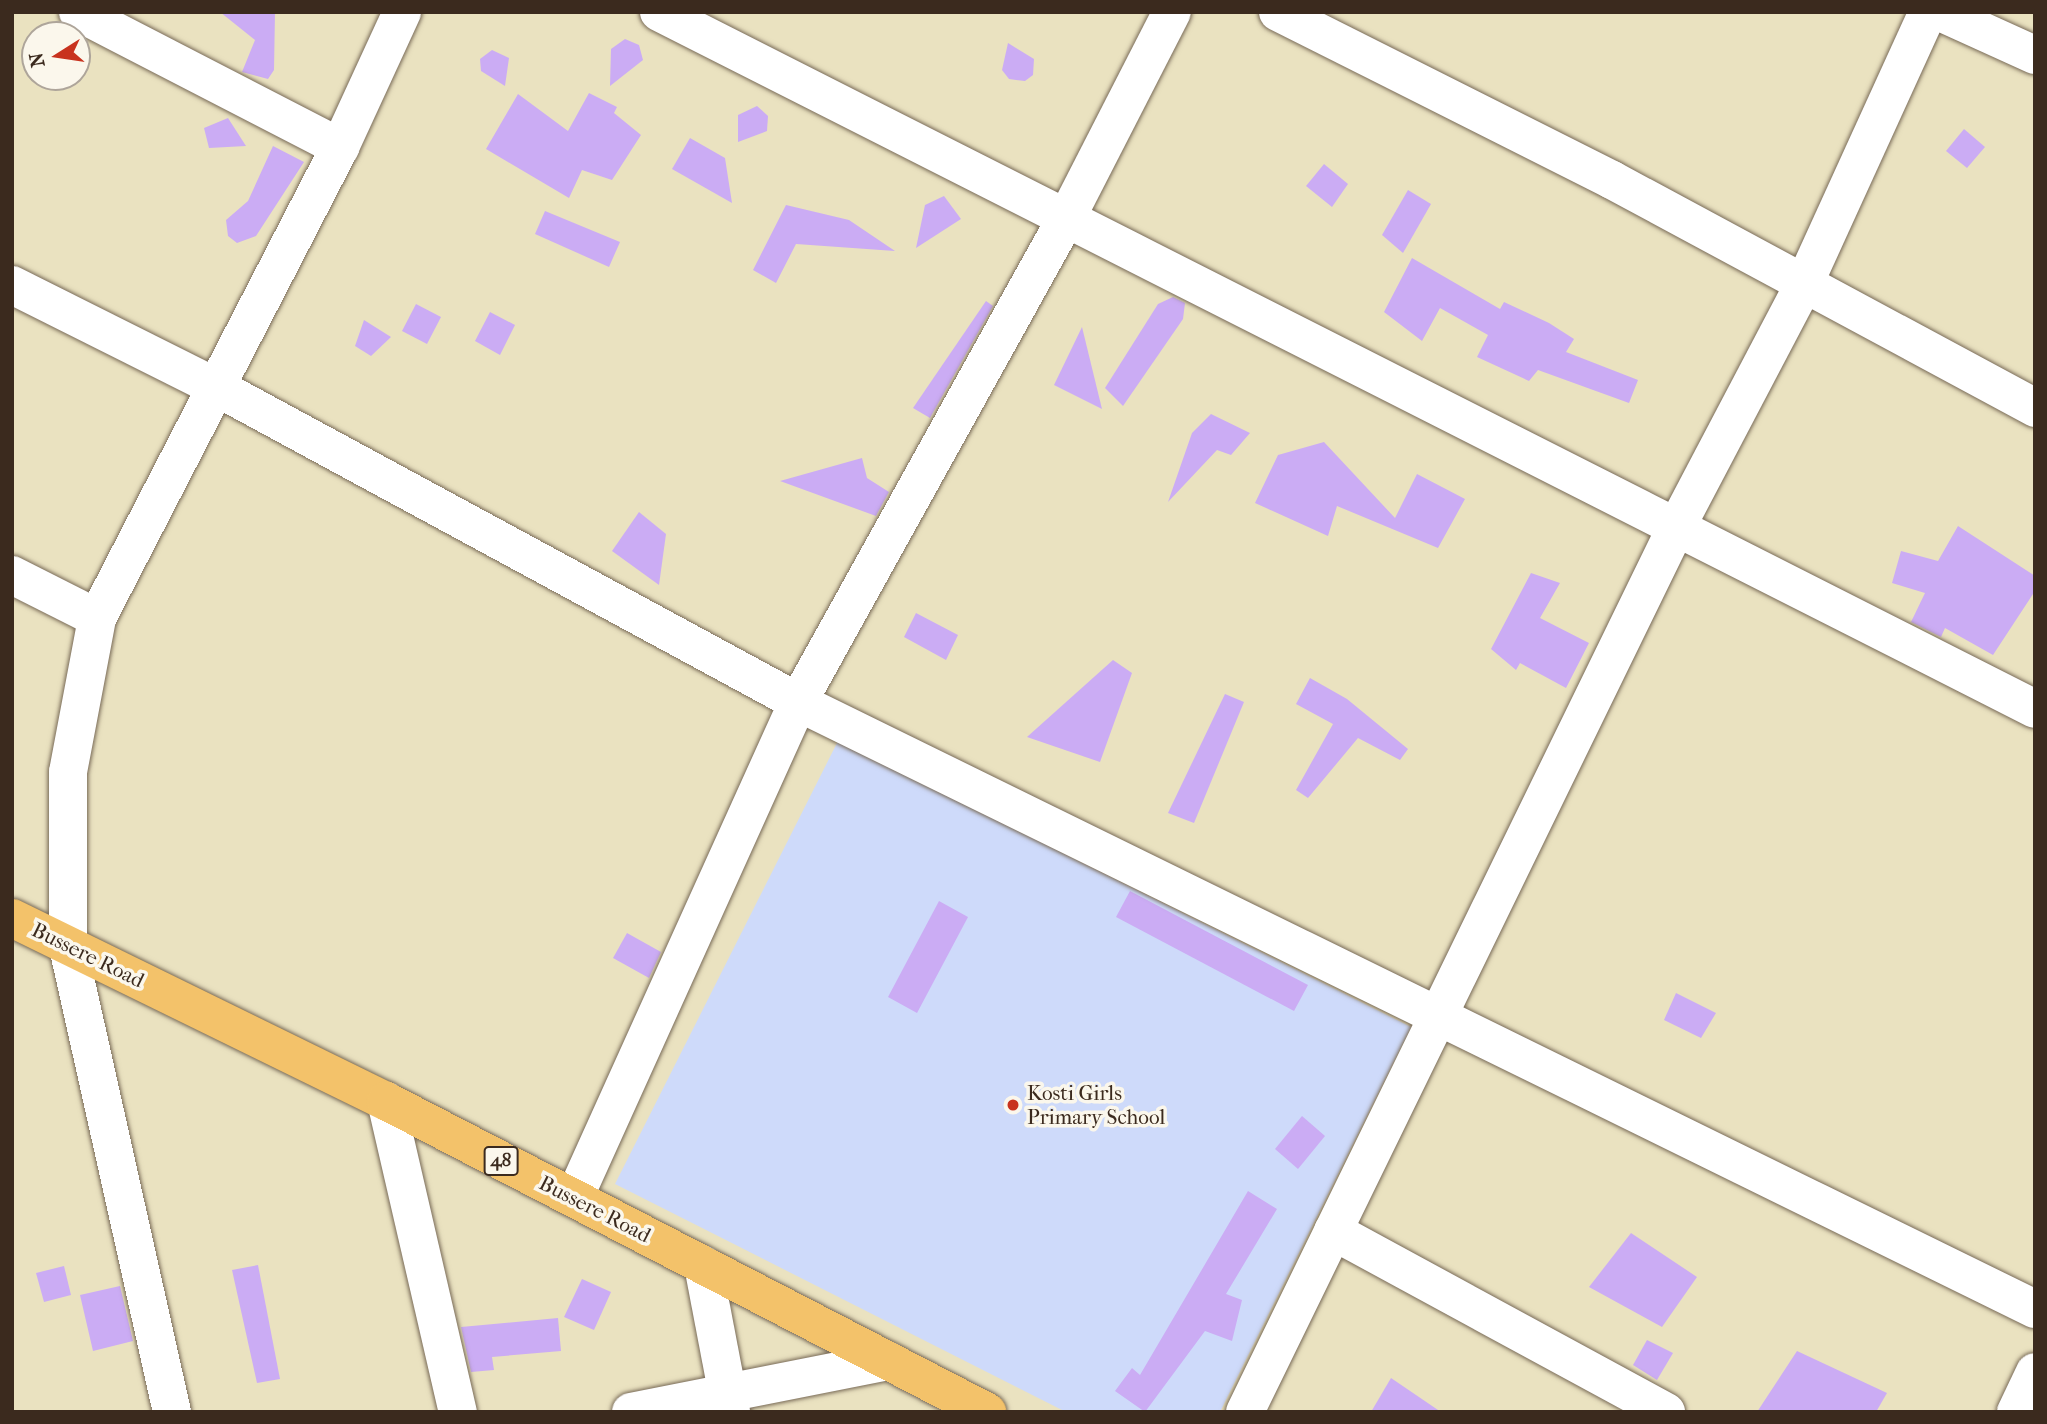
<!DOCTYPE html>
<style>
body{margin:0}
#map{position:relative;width:2047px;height:1424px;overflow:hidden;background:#eae2c0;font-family:"IM FELL French Canon",serif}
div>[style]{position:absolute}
.built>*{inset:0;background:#cedafa}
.building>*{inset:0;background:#cbacf4}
.roads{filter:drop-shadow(0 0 2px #786a57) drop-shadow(0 0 2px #786a57)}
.minor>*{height:38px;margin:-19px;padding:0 19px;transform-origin:19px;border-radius:19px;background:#fff}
.major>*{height:38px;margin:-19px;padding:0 19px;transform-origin:19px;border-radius:19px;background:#f3c26a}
.dots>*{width:19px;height:19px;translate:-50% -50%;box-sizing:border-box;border:4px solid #fbf7ec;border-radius:50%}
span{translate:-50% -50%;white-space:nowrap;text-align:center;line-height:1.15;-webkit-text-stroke:7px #fbf7ec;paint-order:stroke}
.shield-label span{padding:2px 5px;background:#fbf7ec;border:2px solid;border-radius:5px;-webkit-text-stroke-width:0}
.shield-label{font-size:19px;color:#3b2a1e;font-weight:700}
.street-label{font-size:21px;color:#3b2a1e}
.poi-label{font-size:21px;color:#3b2a1e}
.left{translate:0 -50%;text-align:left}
.frame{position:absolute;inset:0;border:14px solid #3b2a1e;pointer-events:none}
.north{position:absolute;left:21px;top:21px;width:70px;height:70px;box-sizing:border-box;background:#fbf7ec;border:2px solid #aea59a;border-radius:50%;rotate:258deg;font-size:19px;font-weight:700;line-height:28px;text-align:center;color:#3b2a1e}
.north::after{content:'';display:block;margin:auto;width:24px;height:32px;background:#c8321e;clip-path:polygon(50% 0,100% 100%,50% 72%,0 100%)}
</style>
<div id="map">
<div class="built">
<div style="clip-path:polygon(838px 741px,1411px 1027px,1220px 1412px,1066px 1412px,615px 1184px)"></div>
</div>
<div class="building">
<div style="clip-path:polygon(220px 12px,275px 12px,274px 70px,268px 79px,242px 72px,255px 40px)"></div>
<div style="clip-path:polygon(625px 39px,639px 45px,643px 60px,610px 86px,611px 49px)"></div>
<div style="clip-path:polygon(1008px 43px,1034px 59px,1033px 75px,1025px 81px,1009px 79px,1002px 70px)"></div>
<div style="clip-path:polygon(492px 50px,509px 58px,505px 86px,481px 71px,480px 59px)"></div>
<div style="clip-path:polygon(589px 93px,617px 107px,614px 113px,641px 135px,612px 180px,582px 170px,569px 198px,486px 149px,518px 94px,568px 131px)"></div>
<div style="clip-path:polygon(757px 106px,768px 116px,767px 131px,738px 142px,738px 115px)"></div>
<div style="clip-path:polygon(228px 118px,246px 146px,209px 148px,204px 128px)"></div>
<div style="clip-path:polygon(1964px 129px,1985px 147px,1967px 168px,1946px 151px)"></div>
<div style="clip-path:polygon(690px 138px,725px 158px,732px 203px,672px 169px)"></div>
<div style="clip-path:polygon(273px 146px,304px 162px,256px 236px,237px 243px,228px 236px,226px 220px,248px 201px)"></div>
<div style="clip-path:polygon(1324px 164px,1348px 184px,1332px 207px,1306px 186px)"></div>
<div style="clip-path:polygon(1408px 190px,1431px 204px,1403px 253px,1382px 235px)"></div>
<div style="clip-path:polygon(944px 196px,961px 219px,916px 248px,925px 205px)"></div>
<div style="clip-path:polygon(786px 205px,849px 220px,895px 251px,796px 244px,776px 283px,753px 270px)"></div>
<div style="clip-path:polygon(545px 211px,620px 242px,609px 267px,535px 234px)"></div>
<div style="clip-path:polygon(1412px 258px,1500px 309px,1504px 302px,1549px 323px,1574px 339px,1566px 352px,1638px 380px,1629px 403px,1538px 370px,1529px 381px,1477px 357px,1488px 335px,1440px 308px,1422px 341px,1384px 312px)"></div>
<div style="clip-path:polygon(1173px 297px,1185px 303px,1183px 319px,1123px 406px,1105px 388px,1158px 304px)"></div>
<div style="clip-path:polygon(986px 301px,993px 306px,930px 418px,913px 408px)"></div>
<div style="clip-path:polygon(416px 304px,441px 317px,427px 344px,402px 331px)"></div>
<div style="clip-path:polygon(490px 312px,515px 325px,500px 355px,475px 341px)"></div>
<div style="clip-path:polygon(364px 320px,391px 337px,371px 356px,355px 346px)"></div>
<div style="clip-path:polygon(1082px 327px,1102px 409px,1054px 385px)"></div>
<div style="clip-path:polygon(1211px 414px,1250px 433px,1231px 455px,1217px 450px,1168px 502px,1192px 433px)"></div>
<div style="clip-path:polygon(1324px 442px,1395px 518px,1417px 474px,1465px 499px,1438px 548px,1337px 506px,1328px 536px,1255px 503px,1278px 455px)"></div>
<div style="clip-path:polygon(862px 458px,867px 478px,889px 492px,876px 516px,780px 481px)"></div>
<div style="clip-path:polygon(639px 512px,666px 534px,659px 585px,612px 551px)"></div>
<div style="clip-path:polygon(1958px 526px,2035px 576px,2035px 591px,1993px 655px,1945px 628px,1941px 637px,1911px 622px,1925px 593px,1892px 583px,1901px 551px,1938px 561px)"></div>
<div style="clip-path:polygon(1531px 573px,1560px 583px,1540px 618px,1589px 643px,1566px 688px,1520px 663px,1516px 670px,1491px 649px)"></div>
<div style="clip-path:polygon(916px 613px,958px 635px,946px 660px,904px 637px)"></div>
<div style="clip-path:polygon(1113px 660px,1132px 673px,1100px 762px,1027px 737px)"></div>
<div style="clip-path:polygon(1310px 678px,1347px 699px,1408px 749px,1400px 760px,1358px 738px,1308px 798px,1296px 790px,1333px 724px,1296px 704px)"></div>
<div style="clip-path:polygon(1225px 694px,1244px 702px,1194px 823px,1168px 813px)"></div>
<div style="clip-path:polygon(1130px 891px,1308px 985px,1294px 1011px,1116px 917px)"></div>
<div style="clip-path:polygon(939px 901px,968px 917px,917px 1013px,888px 997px)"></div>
<div style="clip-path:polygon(627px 933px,661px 952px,649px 978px,613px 958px)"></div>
<div style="clip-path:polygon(1676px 993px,1716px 1013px,1701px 1038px,1664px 1020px)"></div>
<div style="clip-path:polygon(1302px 1116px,1325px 1136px,1298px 1169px,1275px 1149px)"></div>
<div style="clip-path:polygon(1248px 1191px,1277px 1209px,1226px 1294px,1242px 1300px,1232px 1341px,1205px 1331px,1145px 1412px,1115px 1391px,1132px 1368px,1140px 1375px)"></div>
<div style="clip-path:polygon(1631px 1233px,1697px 1277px,1662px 1327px,1589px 1287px)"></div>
<div style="clip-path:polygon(258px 1265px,280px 1379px,257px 1383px,232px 1270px)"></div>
<div style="clip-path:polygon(64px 1266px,71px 1295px,44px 1302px,36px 1273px)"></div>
<div style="clip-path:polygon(582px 1279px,611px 1292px,594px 1330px,564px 1317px)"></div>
<div style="clip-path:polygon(120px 1286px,133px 1341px,93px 1351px,80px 1295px)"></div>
<div style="clip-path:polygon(558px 1318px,561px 1351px,492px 1357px,494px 1370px,471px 1372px,461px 1327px)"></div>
<div style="clip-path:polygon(1647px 1340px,1673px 1353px,1657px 1380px,1633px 1365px)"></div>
<div style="clip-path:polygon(1797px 1351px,1887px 1393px,1876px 1412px,1757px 1412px)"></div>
<div style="clip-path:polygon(1391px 1378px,1441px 1412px,1371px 1412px)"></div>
</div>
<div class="roads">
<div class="minor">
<div style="left:78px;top:12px;width:295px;rotate:27.3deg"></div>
<div style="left:659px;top:12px;width:1542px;rotate:26.86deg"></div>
<div style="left:1278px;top:12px;width:374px;rotate:26.7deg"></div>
<div style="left:1612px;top:180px;width:481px;rotate:28.3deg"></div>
<div style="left:1940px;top:12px;width:104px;rotate:24.4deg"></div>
<div style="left:12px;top:285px;width:230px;rotate:26.6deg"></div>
<div style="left:218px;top:388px;width:660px;rotate:28.43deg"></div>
<div style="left:798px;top:702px;width:1378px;rotate:26.14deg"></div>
<div style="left:12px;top:575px;width:95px;rotate:26.8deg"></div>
<div style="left:386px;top:1101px;width:319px;rotate:77deg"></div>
<div style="left:574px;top:1198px;width:544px;rotate:-65.7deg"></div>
<div style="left:798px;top:702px;width:557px;rotate:-61deg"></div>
<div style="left:1068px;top:215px;width:228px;rotate:-62.9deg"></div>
<div style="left:1333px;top:1231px;width:379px;rotate:28.5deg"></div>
<div style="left:703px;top:1265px;width:150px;rotate:79.2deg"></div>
<div style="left:172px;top:1412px;width:478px;rotate:-102.6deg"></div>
<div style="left:68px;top:945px;width:173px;rotate:-90deg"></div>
<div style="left:68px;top:772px;width:157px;rotate:-79.3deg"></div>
<div style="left:97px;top:618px;width:530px;rotate:-62.71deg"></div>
<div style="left:340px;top:147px;width:149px;rotate:-65.3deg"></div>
<div style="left:631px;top:1412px;width:262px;rotate:-11.2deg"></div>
<div style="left:1245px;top:1412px;width:988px;rotate:-64.01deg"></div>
<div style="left:1678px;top:524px;width:271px;rotate:-62.3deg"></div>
<div style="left:1804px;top:284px;width:299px;rotate:-65.5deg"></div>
<div style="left:2016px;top:1412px;width:44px;rotate:-64.6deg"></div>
</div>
<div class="major">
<div style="left:12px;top:918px;width:416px;rotate:26.1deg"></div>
<div style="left:386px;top:1101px;width:677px;rotate:27.36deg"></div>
</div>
</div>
<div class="dots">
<div style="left:1013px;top:1105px;background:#c8321e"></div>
</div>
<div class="shield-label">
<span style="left:501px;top:1161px">48</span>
</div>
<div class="street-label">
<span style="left:88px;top:955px;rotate:26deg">Bussere Road</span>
<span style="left:595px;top:1209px;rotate:27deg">Bussere Road</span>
</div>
<div class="poi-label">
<span class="left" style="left:1027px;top:1105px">Kosti Girls<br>Primary School</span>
</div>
<div class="frame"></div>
<div class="north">N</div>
</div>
